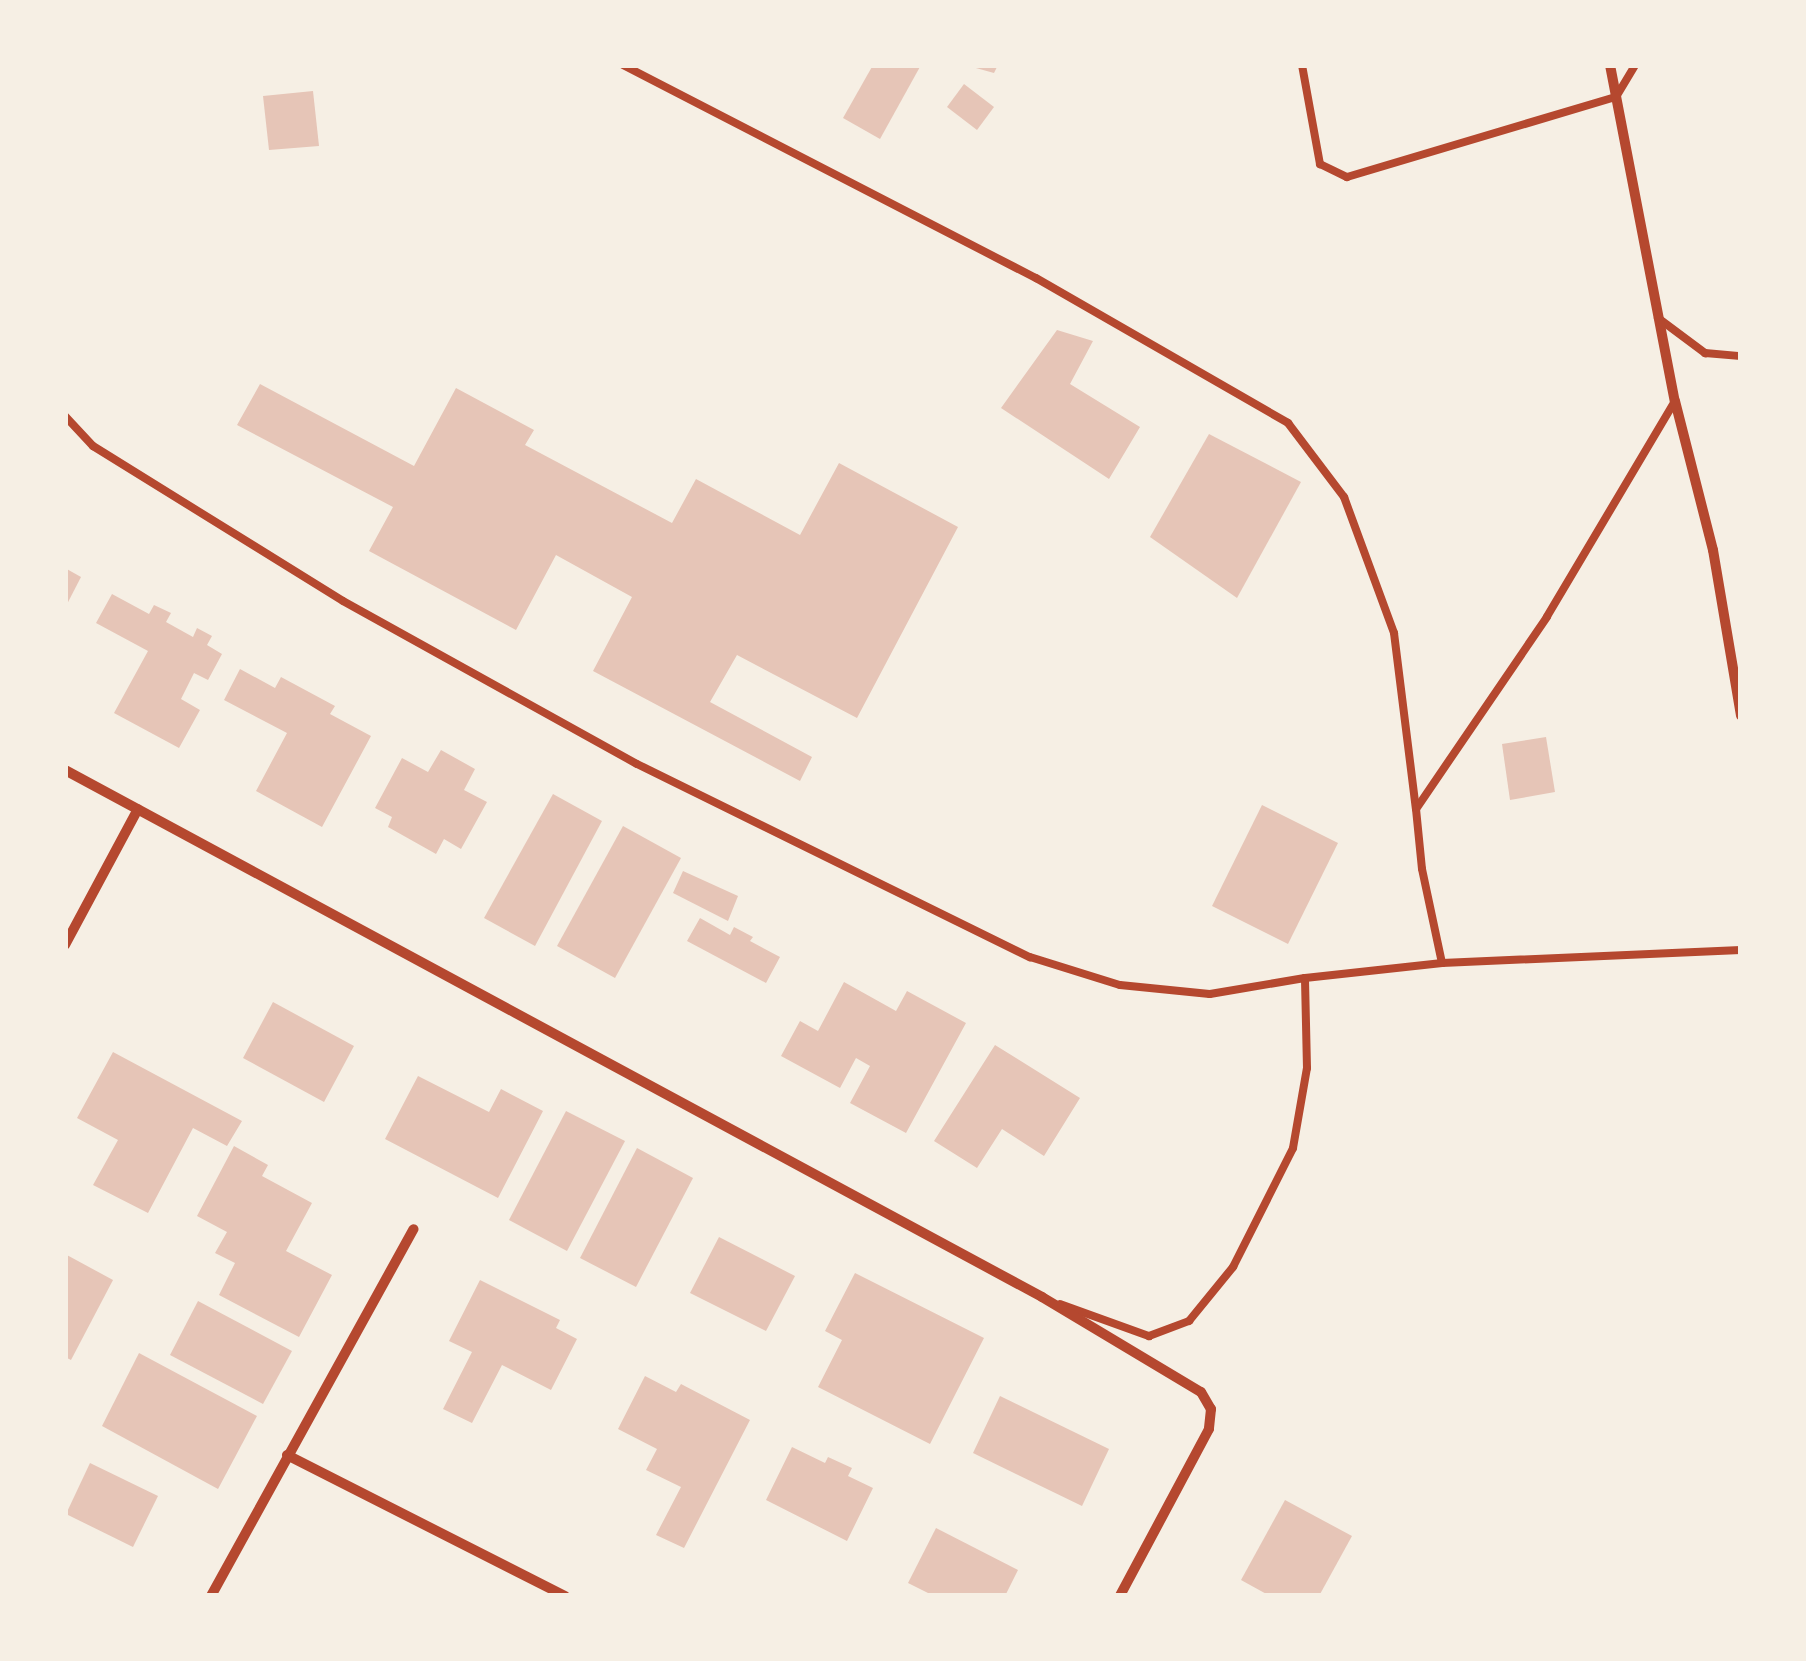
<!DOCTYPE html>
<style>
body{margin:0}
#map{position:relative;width:1806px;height:1661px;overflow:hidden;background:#f6efe4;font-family:Karla,sans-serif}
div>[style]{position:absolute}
.building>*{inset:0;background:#e6c5b7}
.service>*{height:8px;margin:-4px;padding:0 4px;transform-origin:4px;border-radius:4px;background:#b5482f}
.minor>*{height:10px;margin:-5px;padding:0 5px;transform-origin:5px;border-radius:5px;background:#b5482f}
span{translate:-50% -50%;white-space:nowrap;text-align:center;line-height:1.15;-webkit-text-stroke:8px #f6efe4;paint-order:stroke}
.frame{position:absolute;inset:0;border:68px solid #f6efe4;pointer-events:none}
</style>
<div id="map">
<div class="building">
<div style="clip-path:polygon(873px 65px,921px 65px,880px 139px,843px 118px)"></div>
<div style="clip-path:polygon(965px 65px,998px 65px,994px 73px)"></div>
<div style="clip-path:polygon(964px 84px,994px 107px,977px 130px,947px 107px)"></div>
<div style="clip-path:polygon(313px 91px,319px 146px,269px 150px,263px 96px)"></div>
<div style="clip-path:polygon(1057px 330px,1093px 341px,1070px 384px,1140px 427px,1109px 479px,1001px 408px)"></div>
<div style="clip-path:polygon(260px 384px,414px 466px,456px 388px,534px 430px,525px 445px,672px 523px,696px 479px,800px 535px,839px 463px,958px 527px,857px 718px,737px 655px,710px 702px,812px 757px,800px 781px,593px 671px,632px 597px,556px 555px,516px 630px,369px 551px,393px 507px,237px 425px)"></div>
<div style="clip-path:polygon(1209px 434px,1301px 482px,1237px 598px,1150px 537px)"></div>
<div style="clip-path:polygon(65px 568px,81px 577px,65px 608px)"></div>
<div style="clip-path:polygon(112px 594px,149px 614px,154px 605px,171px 613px,166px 622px,193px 637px,197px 628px,212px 636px,207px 645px,222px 654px,208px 680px,194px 673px,181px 699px,200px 710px,179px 748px,114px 713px,148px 651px,96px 623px)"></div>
<div style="clip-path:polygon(240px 669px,275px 688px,281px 677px,335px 706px,330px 714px,371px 736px,322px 827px,256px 791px,287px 733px,224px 700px)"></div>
<div style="clip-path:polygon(1546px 737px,1555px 792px,1510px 800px,1502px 744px)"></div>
<div style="clip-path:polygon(441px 750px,475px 769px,464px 790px,487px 802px,461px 849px,444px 839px,436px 854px,388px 827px,392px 817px,375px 808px,402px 758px,428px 772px)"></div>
<div style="clip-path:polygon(553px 794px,602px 821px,535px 946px,484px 918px)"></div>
<div style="clip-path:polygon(1262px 805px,1338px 843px,1288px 944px,1212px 906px)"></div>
<div style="clip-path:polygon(623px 826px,681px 858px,615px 978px,557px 946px)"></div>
<div style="clip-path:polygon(683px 871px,738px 896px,728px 921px,673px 893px)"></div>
<div style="clip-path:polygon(700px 918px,730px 935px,734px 927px,753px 937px,750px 941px,780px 957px,766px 983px,687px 941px)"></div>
<div style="clip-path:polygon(844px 982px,896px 1011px,907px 991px,966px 1023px,906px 1133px,850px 1103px,870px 1066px,856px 1058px,840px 1088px,781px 1056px,800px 1021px,818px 1031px)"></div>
<div style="clip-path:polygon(273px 1002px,354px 1046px,324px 1102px,243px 1058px)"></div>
<div style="clip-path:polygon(995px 1045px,1080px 1098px,1044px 1156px,1002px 1129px,977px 1168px,934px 1141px)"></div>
<div style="clip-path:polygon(113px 1052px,242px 1121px,227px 1146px,193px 1128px,148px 1213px,93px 1185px,118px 1140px,77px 1118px)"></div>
<div style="clip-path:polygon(418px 1076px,489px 1112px,501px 1089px,543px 1111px,498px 1198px,385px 1139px)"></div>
<div style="clip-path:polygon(566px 1111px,625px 1141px,567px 1251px,509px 1220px)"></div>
<div style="clip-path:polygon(234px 1146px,268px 1165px,262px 1176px,312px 1203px,286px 1251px,332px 1275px,299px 1337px,219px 1295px,235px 1263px,215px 1253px,227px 1232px,197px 1216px)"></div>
<div style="clip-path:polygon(637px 1148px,693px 1178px,636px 1287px,580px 1258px)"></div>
<div style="clip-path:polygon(719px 1237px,795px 1276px,766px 1331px,690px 1293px)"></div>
<div style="clip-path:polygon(65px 1254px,113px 1280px,71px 1360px,65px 1357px)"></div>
<div style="clip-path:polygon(855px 1273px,984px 1338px,930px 1444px,818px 1387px,842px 1340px,825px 1331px)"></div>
<div style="clip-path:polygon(480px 1280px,560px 1320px,556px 1328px,577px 1339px,551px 1390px,502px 1365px,472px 1423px,443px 1409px,472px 1352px,449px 1341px)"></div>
<div style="clip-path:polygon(198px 1301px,292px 1351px,263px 1404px,170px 1355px)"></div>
<div style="clip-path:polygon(139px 1353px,257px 1416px,218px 1489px,102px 1426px)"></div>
<div style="clip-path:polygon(645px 1376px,676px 1392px,681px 1384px,750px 1420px,684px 1548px,656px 1535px,681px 1487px,646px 1470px,657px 1449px,618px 1429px)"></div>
<div style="clip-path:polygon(1000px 1396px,1109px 1449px,1082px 1506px,973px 1453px)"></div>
<div style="clip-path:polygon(792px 1447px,825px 1463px,828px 1457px,852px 1468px,848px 1476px,873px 1488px,847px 1541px,766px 1500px)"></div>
<div style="clip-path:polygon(90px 1463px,158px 1496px,133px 1547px,66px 1514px)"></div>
<div style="clip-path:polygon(1285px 1500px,1352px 1536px,1319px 1596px,1270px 1596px,1241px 1580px)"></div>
<div style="clip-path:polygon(936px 1528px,1018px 1570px,1005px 1596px,934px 1596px,908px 1583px)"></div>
</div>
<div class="service">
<div style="left:623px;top:65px;width:465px;rotate:27.3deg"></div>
<div style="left:1036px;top:278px;width:291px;rotate:29.9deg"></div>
<div style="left:1288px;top:423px;width:93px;rotate:52.9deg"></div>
<div style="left:1344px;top:497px;width:145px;rotate:69.8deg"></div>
<div style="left:1394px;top:633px;width:177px;rotate:82.9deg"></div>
<div style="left:1302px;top:65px;width:101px;rotate:79.7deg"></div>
<div style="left:1320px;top:164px;width:30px;rotate:26deg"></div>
<div style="left:1347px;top:177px;width:281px;rotate:-16.6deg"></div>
<div style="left:1616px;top:97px;width:37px;rotate:-59deg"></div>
<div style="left:1658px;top:318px;width:59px;rotate:36.7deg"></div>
<div style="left:1705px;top:353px;width:36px;rotate:5deg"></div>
<div style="left:1675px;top:401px;width:251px;rotate:120.7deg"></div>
<div style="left:1547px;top:617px;width:232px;rotate:124.3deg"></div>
<div style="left:1416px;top:809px;width:60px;rotate:84.3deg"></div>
<div style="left:1422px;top:869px;width:96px;rotate:78deg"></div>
<div style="left:1442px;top:963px;width:299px;rotate:-2.5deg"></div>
<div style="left:65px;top:416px;width:41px;rotate:47deg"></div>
<div style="left:93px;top:446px;width:294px;rotate:31.8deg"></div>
<div style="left:343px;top:601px;width:336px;rotate:29deg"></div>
<div style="left:637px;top:764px;width:438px;rotate:26.2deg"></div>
<div style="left:1030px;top:957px;width:94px;rotate:17.3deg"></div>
<div style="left:1120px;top:985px;width:90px;rotate:5.7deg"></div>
<div style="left:1210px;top:994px;width:96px;rotate:-9.6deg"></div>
<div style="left:1305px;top:978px;width:138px;rotate:-6.2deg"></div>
<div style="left:1060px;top:1304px;width:95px;rotate:19.8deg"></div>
<div style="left:1149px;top:1336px;width:43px;rotate:-20.6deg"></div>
<div style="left:1189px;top:1321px;width:70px;rotate:-50.8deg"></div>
<div style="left:1233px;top:1267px;width:133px;rotate:-63.2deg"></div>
<div style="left:1293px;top:1148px;width:81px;rotate:-80.1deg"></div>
<div style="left:1307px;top:1068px;width:90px;rotate:-91.3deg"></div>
</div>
<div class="minor">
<div style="left:1610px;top:65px;width:342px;rotate:79.1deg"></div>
<div style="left:1675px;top:401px;width:154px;rotate:75.7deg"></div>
<div style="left:1713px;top:550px;width:168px;rotate:80.4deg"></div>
<div style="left:65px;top:770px;width:1110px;rotate:28.34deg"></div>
<div style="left:1042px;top:1297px;width:185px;rotate:30.9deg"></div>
<div style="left:1201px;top:1392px;width:20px;rotate:60deg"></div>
<div style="left:1211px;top:1409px;width:20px;rotate:96deg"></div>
<div style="left:1209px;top:1429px;width:189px;rotate:118.1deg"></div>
<div style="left:65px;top:945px;width:154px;rotate:-61.8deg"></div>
<div style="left:287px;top:1455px;width:312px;rotate:26.9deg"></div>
<div style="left:211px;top:1596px;width:419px;rotate:-61.1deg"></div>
</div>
<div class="frame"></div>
</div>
